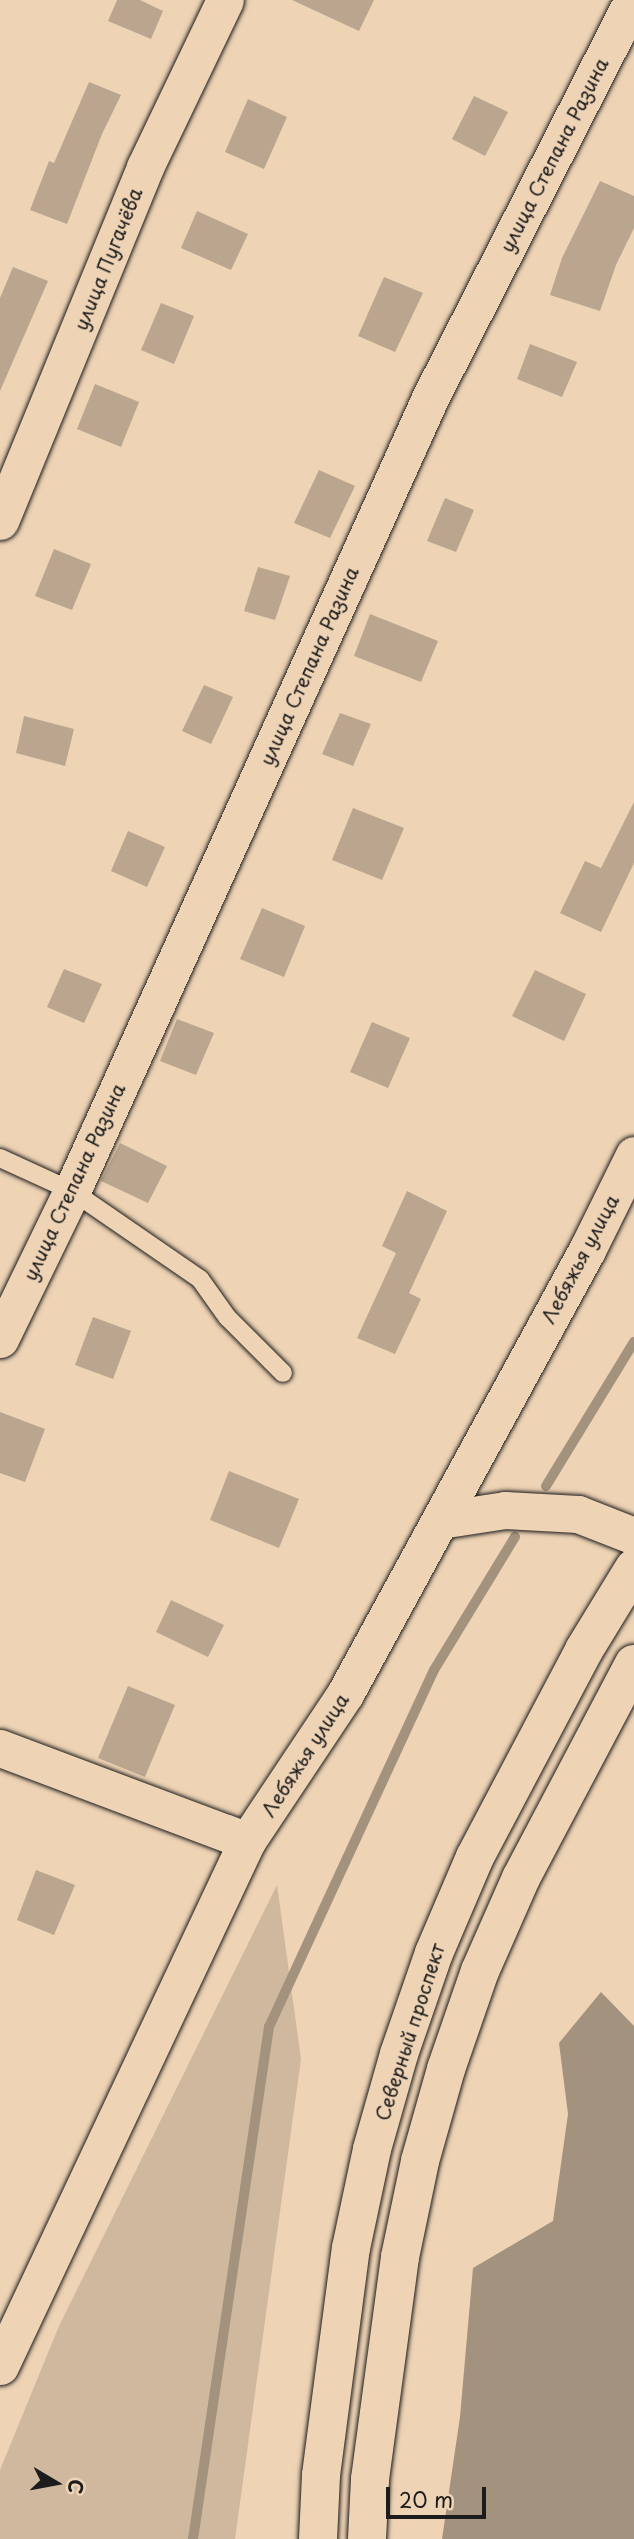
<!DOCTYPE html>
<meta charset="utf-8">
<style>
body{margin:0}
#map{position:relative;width:634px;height:2539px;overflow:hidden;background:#eed3b5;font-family:"Playpen Sans",sans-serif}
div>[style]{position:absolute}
.green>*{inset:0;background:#d0b89f}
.water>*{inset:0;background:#a3927e}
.stream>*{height:10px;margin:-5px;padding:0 5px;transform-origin:5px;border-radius:5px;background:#a3927e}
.building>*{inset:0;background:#baa58f}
.roads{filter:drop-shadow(0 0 2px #1c1c1c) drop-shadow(0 0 2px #1c1c1c)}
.service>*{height:18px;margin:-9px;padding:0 9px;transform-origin:9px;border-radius:9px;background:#eed3b5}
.minor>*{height:37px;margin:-18.5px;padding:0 18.5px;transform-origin:18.5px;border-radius:18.5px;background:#eed3b5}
.primary>*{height:38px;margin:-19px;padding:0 19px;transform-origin:19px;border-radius:19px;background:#eed3b5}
span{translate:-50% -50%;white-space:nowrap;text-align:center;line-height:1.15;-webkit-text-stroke:5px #eed3b5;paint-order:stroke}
.street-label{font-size:19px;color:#1c1c1c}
.north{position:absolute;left:21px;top:2448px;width:70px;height:70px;-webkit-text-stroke:5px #eed3b5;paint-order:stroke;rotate:100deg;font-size:19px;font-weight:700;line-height:28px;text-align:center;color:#1c1c1c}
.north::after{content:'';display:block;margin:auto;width:24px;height:32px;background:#1c1c1c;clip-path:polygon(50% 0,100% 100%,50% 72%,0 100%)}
.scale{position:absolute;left:386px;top:2487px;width:100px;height:32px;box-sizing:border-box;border:4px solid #1c1c1c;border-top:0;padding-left:9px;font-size:21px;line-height:24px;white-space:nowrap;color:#1c1c1c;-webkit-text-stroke:5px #eed3b5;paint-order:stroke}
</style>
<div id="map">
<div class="green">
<div style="clip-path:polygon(277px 1885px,301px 2059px,235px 2539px,0 2539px,0 2470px,59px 2326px)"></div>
</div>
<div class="water">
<div style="clip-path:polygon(601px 1992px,634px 2026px,634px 2539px,442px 2539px,460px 2417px,473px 2268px,553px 2221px,568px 2114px,559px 2043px)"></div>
</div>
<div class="stream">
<div style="left:546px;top:1486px;width:169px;rotate:-58.6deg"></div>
<div style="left:193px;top:2539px;width:518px;rotate:-81.56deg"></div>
<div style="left:269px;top:2027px;width:393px;rotate:-65.2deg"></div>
<div style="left:434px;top:1670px;width:156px;rotate:-58.7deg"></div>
</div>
<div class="building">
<div style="clip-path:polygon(117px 0,140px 0,163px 11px,151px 39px,108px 21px)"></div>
<div style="clip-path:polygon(292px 0,374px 0,359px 31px)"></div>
<div style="clip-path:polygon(89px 82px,121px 95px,102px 134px,67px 224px,30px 210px,49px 161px,54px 163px)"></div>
<div style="clip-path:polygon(474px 96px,508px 112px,485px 156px,452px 139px)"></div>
<div style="clip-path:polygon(248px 99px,287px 117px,264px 169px,225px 152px)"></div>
<div style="clip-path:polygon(600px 181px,634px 196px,634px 228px,616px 265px,600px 311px,550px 295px,562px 258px)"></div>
<div style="clip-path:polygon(197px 211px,248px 234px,231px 270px,181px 248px)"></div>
<div style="clip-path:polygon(13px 267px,48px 281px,0 391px,0 298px)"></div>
<div style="clip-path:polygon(384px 277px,423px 293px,395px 352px,358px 336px)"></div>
<div style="clip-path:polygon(161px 303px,194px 316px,174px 364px,141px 350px)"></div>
<div style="clip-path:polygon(530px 344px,577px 362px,562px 397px,517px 379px)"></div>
<div style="clip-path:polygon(95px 384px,139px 402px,121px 447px,77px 429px)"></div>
<div style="clip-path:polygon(319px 470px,355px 486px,330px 538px,294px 523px)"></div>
<div style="clip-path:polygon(445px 498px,474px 510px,456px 552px,427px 541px)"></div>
<div style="clip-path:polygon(54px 549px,91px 564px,72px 610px,35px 596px)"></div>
<div style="clip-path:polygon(258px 567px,290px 576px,275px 620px,244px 611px)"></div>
<div style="clip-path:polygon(370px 614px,438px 641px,421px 682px,354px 656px)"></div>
<div style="clip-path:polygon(204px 685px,233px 697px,211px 744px,182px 731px)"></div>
<div style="clip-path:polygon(340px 713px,371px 724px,353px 766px,322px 754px)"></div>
<div style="clip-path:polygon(24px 716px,74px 729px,65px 766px,16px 753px)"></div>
<div style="clip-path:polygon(634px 802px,634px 863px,601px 932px,560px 913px,585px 861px,601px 868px)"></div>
<div style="clip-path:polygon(353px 808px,404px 828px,382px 880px,332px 860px)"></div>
<div style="clip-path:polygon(128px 831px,165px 847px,147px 887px,111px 871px)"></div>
<div style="clip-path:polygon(262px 908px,305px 926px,284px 977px,240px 959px)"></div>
<div style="clip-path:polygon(64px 969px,102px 984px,84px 1023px,47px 1007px)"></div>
<div style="clip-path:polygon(535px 970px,586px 994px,564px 1041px,512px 1016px)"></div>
<div style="clip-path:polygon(177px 1019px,214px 1033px,196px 1075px,160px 1061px)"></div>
<div style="clip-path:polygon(372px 1022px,410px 1038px,388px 1088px,350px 1072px)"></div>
<div style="clip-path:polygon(120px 1143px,167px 1166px,148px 1203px,101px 1181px)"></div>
<div style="clip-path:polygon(407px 1191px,447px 1211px,409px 1293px,421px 1299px,395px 1354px,357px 1338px,396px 1253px,382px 1246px)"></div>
<div style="clip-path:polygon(93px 1317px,131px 1331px,113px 1379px,75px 1365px)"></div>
<div style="clip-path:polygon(0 1412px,45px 1429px,25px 1482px,0 1473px)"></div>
<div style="clip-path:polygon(229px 1471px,299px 1499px,279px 1548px,210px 1520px)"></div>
<div style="clip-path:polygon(171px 1600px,224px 1625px,208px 1657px,156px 1632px)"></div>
<div style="clip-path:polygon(128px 1686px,175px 1705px,145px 1777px,98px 1758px)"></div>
<div style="clip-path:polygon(36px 1870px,75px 1885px,54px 1935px,17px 1920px)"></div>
</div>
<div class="roads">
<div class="service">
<div style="left:0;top:1158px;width:79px;rotate:24.6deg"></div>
<div style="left:72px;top:1191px;width:155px;rotate:34.5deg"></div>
<div style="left:200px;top:1279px;width:47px;rotate:54.6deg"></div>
<div style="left:227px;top:1317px;width:79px;rotate:45deg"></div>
</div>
<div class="minor">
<div style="left:0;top:521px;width:383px;rotate:-67.7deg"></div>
<div style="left:145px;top:167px;width:185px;rotate:-64.4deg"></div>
<div style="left:0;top:1339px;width:165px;rotate:-64.1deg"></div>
<div style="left:72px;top:1191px;width:870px;rotate:-65.7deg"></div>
<div style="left:430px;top:398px;width:447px;rotate:-63deg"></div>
<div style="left:440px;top:1520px;width:66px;rotate:-8.7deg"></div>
<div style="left:505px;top:1510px;width:73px;rotate:3.1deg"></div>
<div style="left:578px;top:1514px;width:60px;rotate:21.4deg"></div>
<div style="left:0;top:1748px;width:264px;rotate:20.6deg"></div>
<div style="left:0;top:2366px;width:580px;rotate:-64.8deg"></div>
<div style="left:247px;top:1841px;width:177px;rotate:-56.3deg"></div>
<div style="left:345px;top:1694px;width:506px;rotate:-61.41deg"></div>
<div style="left:587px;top:1250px;width:106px;rotate:-63.7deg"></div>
</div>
<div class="primary">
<div style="left:318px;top:2539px;width:64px;rotate:-87.3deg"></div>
<div style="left:321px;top:2475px;width:229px;rotate:-82.5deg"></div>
<div style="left:351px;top:2248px;width:101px;rotate:-78deg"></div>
<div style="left:372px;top:2149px;width:99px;rotate:-74.1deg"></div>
<div style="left:399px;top:2054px;width:107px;rotate:-70.9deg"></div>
<div style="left:434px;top:1953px;width:104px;rotate:-66.9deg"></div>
<div style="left:475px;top:1857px;width:234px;rotate:-62.2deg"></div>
<div style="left:584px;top:1650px;width:96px;rotate:-58.6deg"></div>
<div style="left:367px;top:2539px;width:60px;rotate:-87.1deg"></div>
<div style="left:370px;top:2479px;width:224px;rotate:-82.3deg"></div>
<div style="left:400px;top:2257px;width:98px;rotate:-78.2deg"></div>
<div style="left:420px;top:2161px;width:96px;rotate:-74.2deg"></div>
<div style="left:446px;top:2069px;width:104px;rotate:-70.9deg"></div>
<div style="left:480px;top:1971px;width:102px;rotate:-66.2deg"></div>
<div style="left:521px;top:1878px;width:242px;rotate:-62.2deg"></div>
</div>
</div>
<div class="street-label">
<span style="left:554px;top:155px;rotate:-63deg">улица Степана Разина</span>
<span style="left:108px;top:259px;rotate:-68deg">улица Пугачёва</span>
<span style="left:309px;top:666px;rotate:-66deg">улица Степана Разина</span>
<span style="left:74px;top:1182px;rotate:-65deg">улица Степана Разина</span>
<span style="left:580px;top:1259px;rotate:-62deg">Лебяжья улица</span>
<span style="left:305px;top:1755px;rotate:-57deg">Лебяжья улица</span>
<span style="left:410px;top:2032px;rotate:-72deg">Северный проспект</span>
</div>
<div class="north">С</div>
<div class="scale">20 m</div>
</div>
